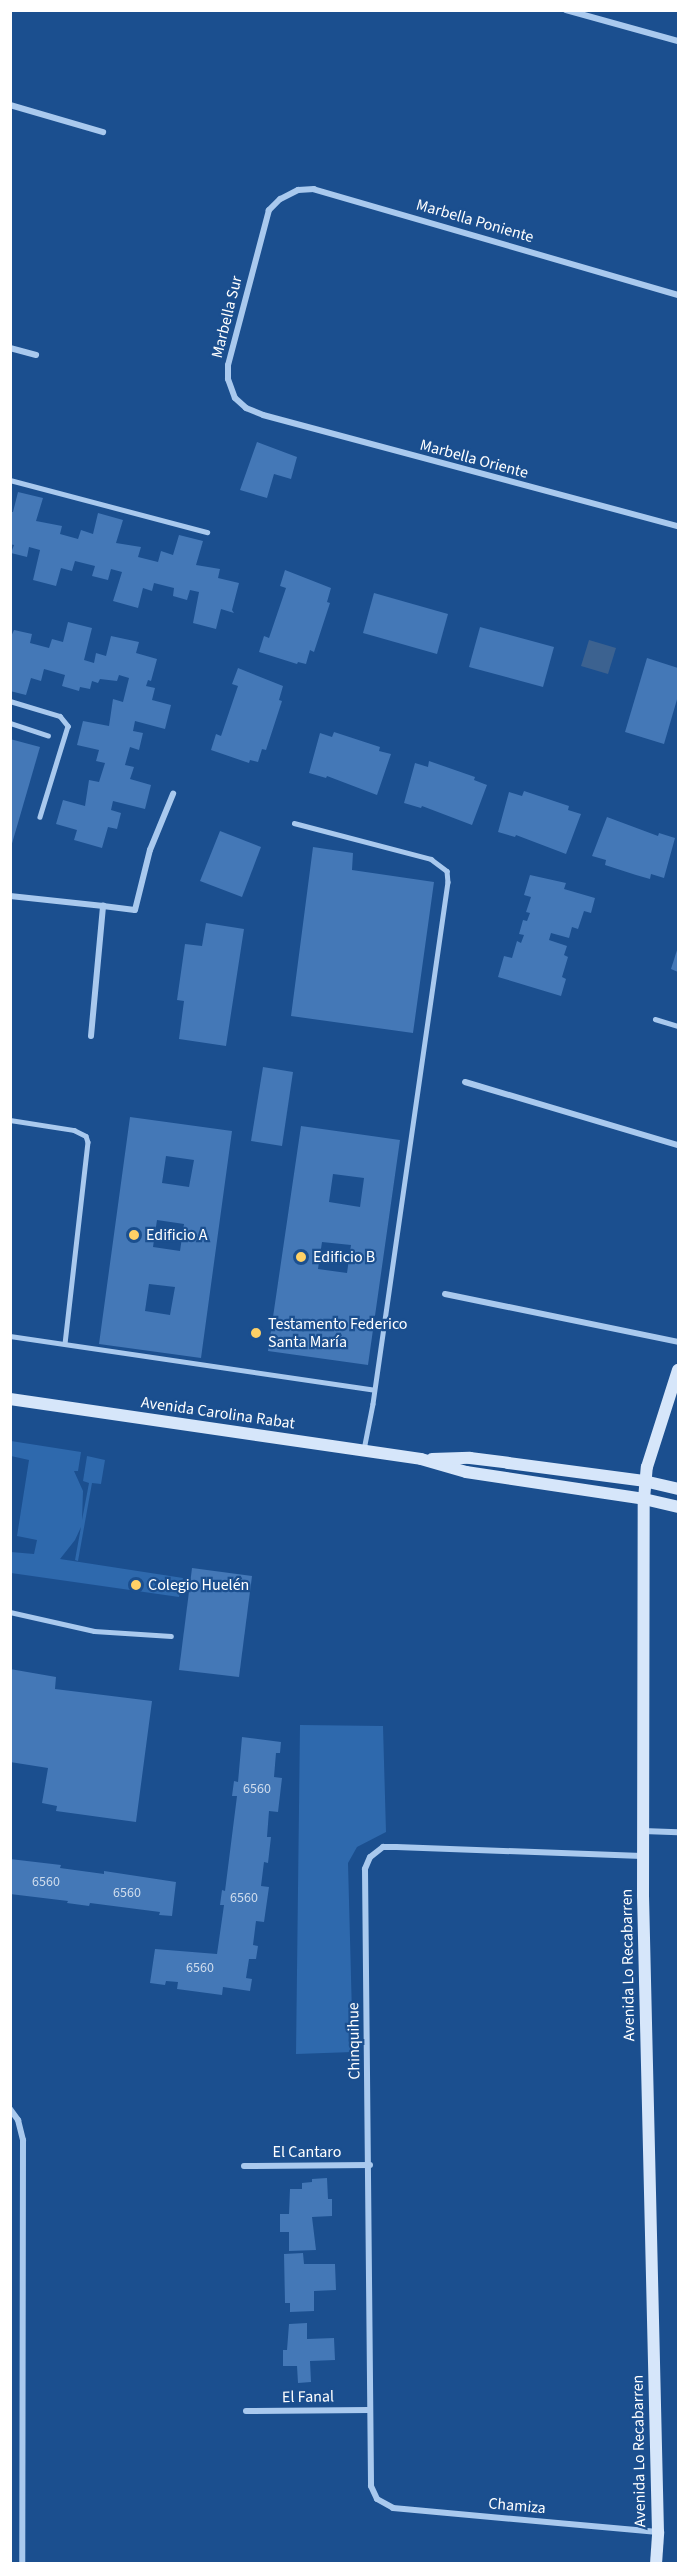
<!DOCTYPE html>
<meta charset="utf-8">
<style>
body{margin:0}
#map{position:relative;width:689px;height:2574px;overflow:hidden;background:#1b4f8f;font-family:"Source Sans 3",sans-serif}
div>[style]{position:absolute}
.green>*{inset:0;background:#2e69ad}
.water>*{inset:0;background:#3c6290}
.building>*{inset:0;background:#4478b7}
.lane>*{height:4.5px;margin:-2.25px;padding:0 2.25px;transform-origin:2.25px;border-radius:2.25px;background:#a9c9ee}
.street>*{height:6px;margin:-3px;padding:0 3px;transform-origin:3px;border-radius:3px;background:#a9c9ee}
.secondary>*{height:12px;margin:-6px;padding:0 6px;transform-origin:6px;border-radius:6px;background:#d6e6fa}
.dots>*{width:16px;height:16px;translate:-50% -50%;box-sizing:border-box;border:3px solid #1b4f8f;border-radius:50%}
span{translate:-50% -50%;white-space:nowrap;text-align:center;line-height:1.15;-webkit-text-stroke:4.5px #1b4f8f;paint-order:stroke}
.number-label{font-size:14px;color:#d0dded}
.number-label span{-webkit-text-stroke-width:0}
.street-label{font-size:16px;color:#fff}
.poi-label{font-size:16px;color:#fff}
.left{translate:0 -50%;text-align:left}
.frame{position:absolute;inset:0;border:12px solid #fff;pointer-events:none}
</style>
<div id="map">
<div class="green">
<div style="clip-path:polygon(11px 1441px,81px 1452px,78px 1471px,74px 1471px,83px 1491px,82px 1520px,89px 1483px,83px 1481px,87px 1456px,105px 1460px,101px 1484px,92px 1483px,78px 1561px,75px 1560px,81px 1527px,75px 1540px,60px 1559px,183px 1578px,179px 1597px,11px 1573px,11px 1552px,34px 1554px,37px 1540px,17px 1536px,29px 1460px,11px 1456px)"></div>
<div style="clip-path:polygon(300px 1725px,383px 1726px,386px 1832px,357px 1847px,348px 1863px,353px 2052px,296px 2054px)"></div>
</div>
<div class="water">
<div style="clip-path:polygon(589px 640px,616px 648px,608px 674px,581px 666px)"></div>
</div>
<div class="building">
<div style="clip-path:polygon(257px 442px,297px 457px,291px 479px,274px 474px,267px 498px,240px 490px)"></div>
<div style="clip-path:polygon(18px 492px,43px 498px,36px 521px,62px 526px,60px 534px,78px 539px,81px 530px,93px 534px,98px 513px,123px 520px,116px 543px,141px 547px,138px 557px,158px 562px,161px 551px,173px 555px,179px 535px,203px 541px,196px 565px,220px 569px,218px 578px,239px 583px,232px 610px,234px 613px,221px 609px,216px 629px,193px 623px,199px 592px,190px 590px,187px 600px,173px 596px,174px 588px,154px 583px,152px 591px,143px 588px,138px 608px,113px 601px,122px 572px,111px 569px,108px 580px,92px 576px,95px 566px,75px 561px,72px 571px,61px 568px,56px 586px,33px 580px,40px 550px,29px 547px,27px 557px,11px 553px,14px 545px,10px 544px,10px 512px,13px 512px)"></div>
<div style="clip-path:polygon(285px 570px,331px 588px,327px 602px,330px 603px,314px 652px,310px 650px,306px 664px,298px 662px,297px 664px,259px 652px,264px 636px,269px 638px,286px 588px,280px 586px)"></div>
<div style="clip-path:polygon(374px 593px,448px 614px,437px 654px,363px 633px)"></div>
<div style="clip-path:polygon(68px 622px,92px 628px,84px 660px,94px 663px,96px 653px,106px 656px,111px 636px,139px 642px,136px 653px,157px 659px,151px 681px,148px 680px,146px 686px,155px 688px,152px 700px,171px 705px,165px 729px,135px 721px,133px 731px,143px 733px,139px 750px,130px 747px,125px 765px,134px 767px,130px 779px,151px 785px,145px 809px,113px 801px,111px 810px,121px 813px,117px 829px,108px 827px,102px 848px,74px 840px,77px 830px,56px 824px,63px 800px,85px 806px,89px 780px,99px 782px,105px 763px,96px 761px,99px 750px,77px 745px,83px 721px,109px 726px,113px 699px,123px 702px,129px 678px,119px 675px,117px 681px,100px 679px,98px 683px,92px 681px,90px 689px,80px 687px,79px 691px,62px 686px,65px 675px,44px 669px,41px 681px,31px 678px,26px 695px,10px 691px,10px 639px,14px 630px,32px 634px,30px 643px,49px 648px,52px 639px,63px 642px)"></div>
<div style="clip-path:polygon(480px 627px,554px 647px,543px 687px,469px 667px)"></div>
<div style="clip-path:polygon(647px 658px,678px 668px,678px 696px,664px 744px,625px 732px)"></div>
<div style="clip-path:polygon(238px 668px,283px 686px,279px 700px,282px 701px,266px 750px,262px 749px,258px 762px,250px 760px,249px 763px,211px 750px,216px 734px,221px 736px,238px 686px,232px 684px)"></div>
<div style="clip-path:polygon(334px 732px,380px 747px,379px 751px,391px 754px,377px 795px,327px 776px,326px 778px,309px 773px,320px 733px,332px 737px)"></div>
<div style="clip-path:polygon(10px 739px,40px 747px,11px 847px,10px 847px)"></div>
<div style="clip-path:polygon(429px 761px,475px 777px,474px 780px,487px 785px,472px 825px,422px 806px,421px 808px,404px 803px,415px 763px,428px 767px)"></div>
<div style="clip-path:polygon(524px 791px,569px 806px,568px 810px,581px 814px,566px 854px,516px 835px,515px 837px,498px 832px,509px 792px,522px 796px)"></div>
<div style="clip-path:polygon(607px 817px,658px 836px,659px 833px,675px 838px,664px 878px,651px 874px,650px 879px,636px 875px,605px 865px,606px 860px,592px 856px)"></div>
<div style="clip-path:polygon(220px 831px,261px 847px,242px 897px,200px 881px)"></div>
<div style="clip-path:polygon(313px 847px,353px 853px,352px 870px,434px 882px,413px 1033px,291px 1016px)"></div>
<div style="clip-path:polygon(530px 875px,566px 883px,564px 889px,595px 898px,591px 913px,584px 911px,578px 929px,572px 927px,569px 938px,551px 933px,549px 940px,567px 946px,564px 955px,568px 957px,562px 977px,566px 979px,561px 996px,498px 977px,504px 956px,512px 958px,517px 941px,521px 943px,524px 935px,519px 934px,523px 920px,527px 921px,530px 913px,526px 912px,531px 897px,524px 895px)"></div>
<div style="clip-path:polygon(206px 923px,244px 929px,226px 1046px,179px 1039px,184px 1001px,177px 1000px,185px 944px,202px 946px)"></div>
<div style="clip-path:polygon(678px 947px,678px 972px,671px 969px)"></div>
<div style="clip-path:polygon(263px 1067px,293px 1072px,282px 1146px,251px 1141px)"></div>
<div style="clip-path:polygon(evenodd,130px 1117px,232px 1131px,201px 1358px,99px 1344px,130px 1117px,166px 1156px,194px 1160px,189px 1187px,162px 1183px,166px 1156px,130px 1117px,157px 1220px,184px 1224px,180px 1251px,153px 1247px,157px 1220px,130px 1117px,149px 1284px,175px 1287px,170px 1315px,145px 1311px,149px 1284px)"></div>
<div style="clip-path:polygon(evenodd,301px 1126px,400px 1140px,368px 1365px,268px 1351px,301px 1126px,333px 1174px,364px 1178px,360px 1207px,329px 1202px,333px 1174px,301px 1126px,322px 1242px,351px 1245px,347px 1273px,318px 1269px,322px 1242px)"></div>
<div style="clip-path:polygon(192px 1568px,252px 1576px,239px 1677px,179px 1670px)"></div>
<div style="clip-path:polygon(10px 1669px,56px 1677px,55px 1689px,152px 1701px,136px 1822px,56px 1811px,57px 1806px,42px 1803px,48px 1768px,10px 1762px)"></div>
<div style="clip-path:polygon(242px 1737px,281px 1742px,280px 1753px,276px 1753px,274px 1777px,282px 1778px,278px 1812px,269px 1811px,267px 1837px,271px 1837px,268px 1863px,264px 1862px,261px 1886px,269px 1887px,264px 1922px,256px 1921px,253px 1945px,258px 1946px,256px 1959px,249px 1959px,246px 1978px,252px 1979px,250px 1991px,223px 1987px,222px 1995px,177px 1989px,178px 1982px,166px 1981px,165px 1985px,150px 1983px,155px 1949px,217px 1954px,224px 1905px,220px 1905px,222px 1890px,225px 1891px,237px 1796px,232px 1796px,234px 1781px,238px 1782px)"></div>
<div style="clip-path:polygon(10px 1859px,61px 1865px,60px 1868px,104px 1874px,104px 1871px,176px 1882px,172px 1916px,159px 1915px,160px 1912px,90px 1903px,89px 1906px,67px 1903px,68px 1901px,10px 1894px)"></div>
<div style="clip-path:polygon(327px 2178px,328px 2199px,332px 2199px,332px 2216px,312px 2217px,316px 2250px,289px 2251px,289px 2232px,280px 2232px,280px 2214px,289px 2214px,290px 2189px,302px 2189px,302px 2183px,312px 2182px,312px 2179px)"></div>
<div style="clip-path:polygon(303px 2253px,304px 2264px,335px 2264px,336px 2290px,314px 2291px,314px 2311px,290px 2312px,290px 2303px,285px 2303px,284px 2254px)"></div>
<div style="clip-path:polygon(307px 2323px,307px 2339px,334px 2338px,335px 2360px,310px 2361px,311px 2382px,298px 2383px,297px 2366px,283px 2366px,283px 2350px,287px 2350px,289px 2324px)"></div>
</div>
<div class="lane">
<div style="left:10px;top:480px;width:204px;rotate:14.8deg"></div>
<div style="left:10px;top:701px;width:52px;rotate:16.7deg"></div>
<div style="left:60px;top:716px;width:13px;rotate:51deg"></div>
<div style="left:68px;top:726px;width:95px;rotate:107.1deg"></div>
<div style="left:10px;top:723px;width:40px;rotate:18deg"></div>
<div style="left:294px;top:823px;width:142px;rotate:14.7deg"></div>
<div style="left:431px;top:859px;width:20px;rotate:37deg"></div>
<div style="left:447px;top:871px;width:11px;rotate:85deg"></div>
<div style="left:448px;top:882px;width:527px;rotate:98.18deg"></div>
<div style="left:373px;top:1404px;width:47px;rotate:101.1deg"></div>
<div style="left:655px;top:1019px;width:24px;rotate:17deg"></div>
<div style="left:10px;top:1120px;width:65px;rotate:8.9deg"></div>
<div style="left:74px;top:1130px;width:13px;rotate:27deg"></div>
<div style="left:86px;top:1136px;width:6px;rotate:72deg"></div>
<div style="left:88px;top:1142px;width:202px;rotate:96.5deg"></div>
<div style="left:10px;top:1336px;width:368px;rotate:8.4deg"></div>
<div style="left:10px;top:1612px;width:86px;rotate:12.7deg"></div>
<div style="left:94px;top:1631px;width:77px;rotate:3.7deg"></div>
</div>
<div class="street">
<div style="left:566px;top:10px;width:116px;rotate:15.5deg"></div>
<div style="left:10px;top:105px;width:97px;rotate:16.2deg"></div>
<div style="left:678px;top:295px;width:379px;rotate:-163.8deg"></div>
<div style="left:314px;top:189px;width:16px;rotate:176deg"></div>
<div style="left:298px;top:190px;width:20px;rotate:153deg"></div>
<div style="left:280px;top:199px;width:16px;rotate:135deg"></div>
<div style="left:269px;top:210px;width:160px;rotate:104.8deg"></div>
<div style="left:228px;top:365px;width:14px;rotate:90deg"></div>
<div style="left:228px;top:379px;width:20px;rotate:70deg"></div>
<div style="left:235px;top:398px;width:15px;rotate:42deg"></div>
<div style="left:246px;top:408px;width:18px;rotate:22deg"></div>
<div style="left:263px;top:415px;width:430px;rotate:15deg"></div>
<div style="left:10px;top:348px;width:27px;rotate:15deg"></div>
<div style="left:10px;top:896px;width:94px;rotate:6.1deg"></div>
<div style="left:91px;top:1036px;width:131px;rotate:-84.7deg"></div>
<div style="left:103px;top:906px;width:32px;rotate:7deg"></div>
<div style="left:135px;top:910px;width:62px;rotate:-76deg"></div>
<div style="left:150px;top:850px;width:61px;rotate:-67.7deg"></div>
<div style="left:465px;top:1082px;width:222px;rotate:16.5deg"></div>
<div style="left:445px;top:1294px;width:238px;rotate:11.6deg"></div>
<div style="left:643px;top:1831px;width:35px;rotate:2deg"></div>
<div style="left:642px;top:1856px;width:246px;rotate:-177.9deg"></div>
<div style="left:396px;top:1847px;width:13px;rotate:180deg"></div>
<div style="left:383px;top:1847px;width:16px;rotate:142deg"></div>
<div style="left:370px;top:1857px;width:13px;rotate:113deg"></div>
<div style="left:365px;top:1869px;width:617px;rotate:89.44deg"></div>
<div style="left:371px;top:2486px;width:14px;rotate:65deg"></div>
<div style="left:377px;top:2499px;width:18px;rotate:29deg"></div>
<div style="left:393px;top:2508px;width:266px;rotate:5.2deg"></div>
<div style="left:10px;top:2109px;width:14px;rotate:54deg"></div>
<div style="left:18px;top:2120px;width:21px;rotate:76deg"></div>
<div style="left:23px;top:2140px;width:424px;rotate:90.1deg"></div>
<div style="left:244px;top:2166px;width:126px;rotate:-0.5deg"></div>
<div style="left:246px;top:2411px;width:123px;rotate:-0.5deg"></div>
</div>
<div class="secondary">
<div style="left:10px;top:1399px;width:415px;rotate:8.3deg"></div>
<div style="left:421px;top:1459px;width:47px;rotate:16.1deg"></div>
<div style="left:466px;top:1472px;width:180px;rotate:8.6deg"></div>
<div style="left:644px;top:1499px;width:35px;rotate:13deg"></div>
<div style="left:432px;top:1459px;width:38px;rotate:-2deg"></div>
<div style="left:470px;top:1458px;width:38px;rotate:7deg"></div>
<div style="left:508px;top:1463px;width:137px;rotate:7.5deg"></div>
<div style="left:644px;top:1481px;width:35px;rotate:13deg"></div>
<div style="left:656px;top:2564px;width:32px;rotate:-86deg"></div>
<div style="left:658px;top:2532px;width:636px;rotate:-91.35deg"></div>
<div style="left:643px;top:1896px;width:397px;rotate:-89.9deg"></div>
<div style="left:644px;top:1499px;width:32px;rotate:-85deg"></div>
<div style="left:647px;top:1467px;width:102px;rotate:-72.3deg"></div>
</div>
<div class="dots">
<div style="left:134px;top:1235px;background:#ffd166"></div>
<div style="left:301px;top:1257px;background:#ffd166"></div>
<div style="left:256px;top:1333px;background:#ffd166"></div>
<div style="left:136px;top:1585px;background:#ffd166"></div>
</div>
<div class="number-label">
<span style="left:257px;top:1789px">6560</span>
<span style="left:46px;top:1882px">6560</span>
<span style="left:127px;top:1893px">6560</span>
<span style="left:244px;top:1898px">6560</span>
<span style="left:200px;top:1968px">6560</span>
</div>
<div class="street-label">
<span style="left:475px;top:221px;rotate:16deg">Marbella Poniente</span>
<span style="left:227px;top:317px;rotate:-76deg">Marbella Sur</span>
<span style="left:474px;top:459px;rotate:15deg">Marbella Oriente</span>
<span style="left:218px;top:1413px;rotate:8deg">Avenida Carolina Rabat</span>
<span style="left:628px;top:1965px;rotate:-91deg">Avenida Lo Recabarren</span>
<span style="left:354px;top:2041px;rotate:-91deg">Chinquihue</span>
<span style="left:307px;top:2152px">El Cantaro</span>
<span style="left:308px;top:2397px;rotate:-1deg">El Fanal</span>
<span style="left:639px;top:2451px;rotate:-91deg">Avenida Lo Recabarren</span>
<span style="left:517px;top:2506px;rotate:5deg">Chamiza</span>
</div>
<div class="poi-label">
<span class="left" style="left:146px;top:1235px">Edificio A</span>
<span class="left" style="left:313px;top:1257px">Edificio B</span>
<span class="left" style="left:268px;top:1333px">Testamento Federico<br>Santa María</span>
<span class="left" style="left:148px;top:1585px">Colegio Huelén</span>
</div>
<div class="frame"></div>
</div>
